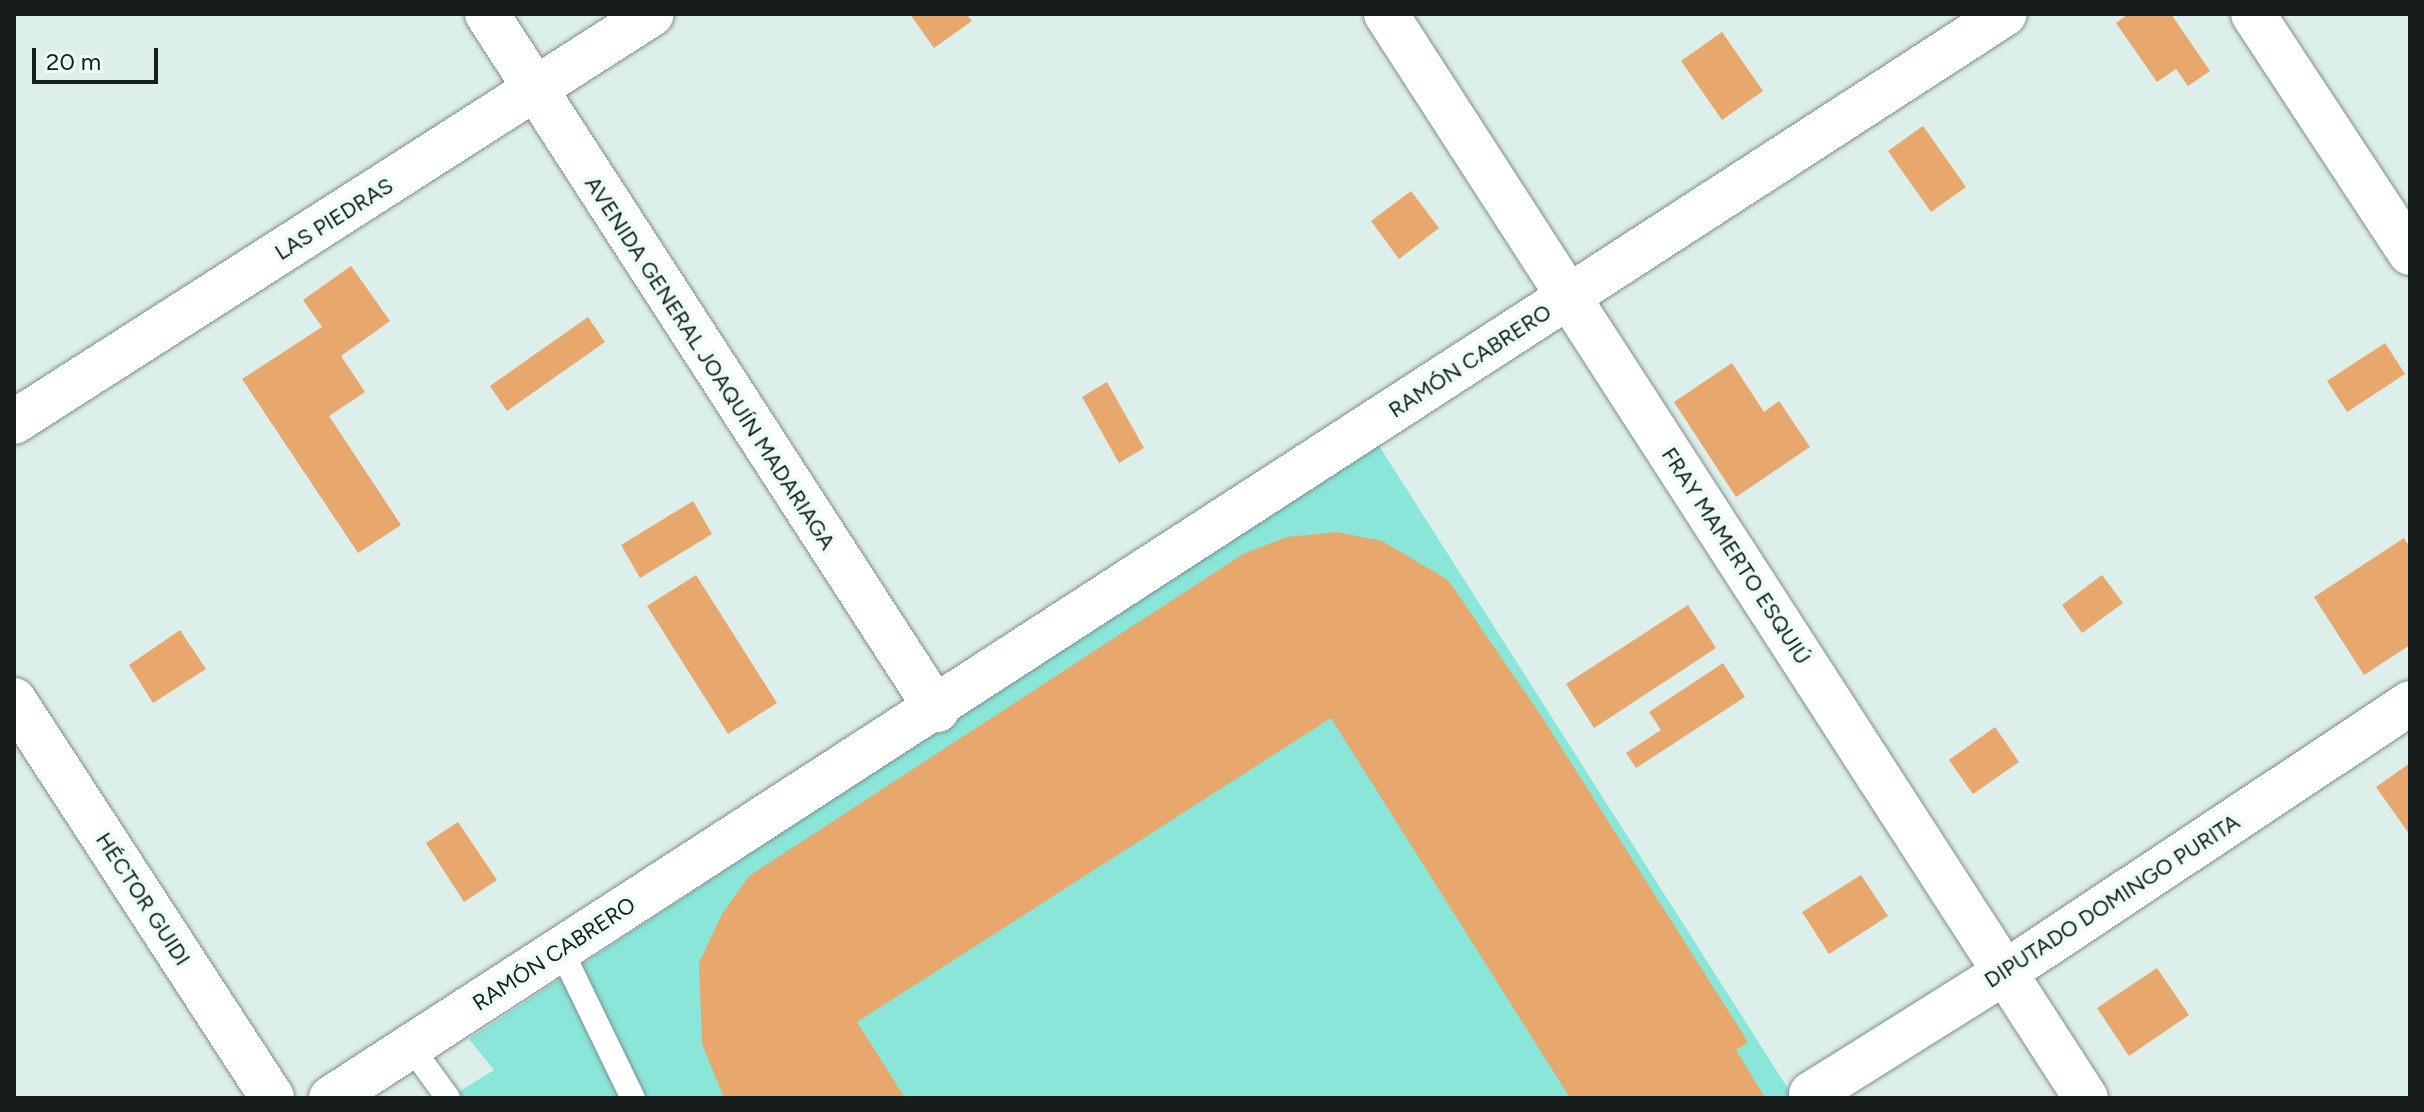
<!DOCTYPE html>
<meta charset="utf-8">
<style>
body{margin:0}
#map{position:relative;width:2424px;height:1112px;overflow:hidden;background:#ddefeb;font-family:Figtree,sans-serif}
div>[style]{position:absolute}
.green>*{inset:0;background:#89e6d9}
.building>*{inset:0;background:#e8a76d}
.roads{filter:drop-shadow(0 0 2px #7f8f8c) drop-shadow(0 0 2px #7f8f8c)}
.service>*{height:24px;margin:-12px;padding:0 12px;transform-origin:12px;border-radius:12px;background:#fff}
.minor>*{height:44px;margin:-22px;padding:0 22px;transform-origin:22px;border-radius:22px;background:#fff}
span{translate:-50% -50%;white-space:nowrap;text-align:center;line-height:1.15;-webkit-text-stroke:7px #ebfcf9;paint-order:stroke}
.street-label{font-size:22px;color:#171d1c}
.frame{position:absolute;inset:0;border:16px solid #171d1c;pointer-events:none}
.scale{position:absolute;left:32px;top:48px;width:126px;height:36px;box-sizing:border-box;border:4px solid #171d1c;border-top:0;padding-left:10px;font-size:24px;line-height:28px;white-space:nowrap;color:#171d1c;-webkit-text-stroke:6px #ebfcf9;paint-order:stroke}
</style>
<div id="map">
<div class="green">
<div style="clip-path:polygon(1376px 441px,1794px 1098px,449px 1098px,494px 1070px,469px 1039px)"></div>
</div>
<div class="building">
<div style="clip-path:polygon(910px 14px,966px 14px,972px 21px,934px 48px)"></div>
<div style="clip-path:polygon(2128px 14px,2171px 14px,2210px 71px,2188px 86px,2176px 69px,2157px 82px,2116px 23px)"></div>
<div style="clip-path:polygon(1722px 32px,1763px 91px,1722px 120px,1681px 61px)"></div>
<div style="clip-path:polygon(1923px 126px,1966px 187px,1931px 212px,1888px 151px)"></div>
<div style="clip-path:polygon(1411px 191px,1439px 228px,1399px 259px,1371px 221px)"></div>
<div style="clip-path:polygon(351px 266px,390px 321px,341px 356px,365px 392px,329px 416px,401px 525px,358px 553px,242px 379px,322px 327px,303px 300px)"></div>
<div style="clip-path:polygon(588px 317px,605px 342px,507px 411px,490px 386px)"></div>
<div style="clip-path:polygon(2385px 343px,2405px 374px,2347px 412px,2327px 381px)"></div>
<div style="clip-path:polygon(1732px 363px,1764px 412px,1779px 401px,1810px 447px,1736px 497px,1674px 402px)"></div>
<div style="clip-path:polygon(1107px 382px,1144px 448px,1119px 463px,1082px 397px)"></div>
<div style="clip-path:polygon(693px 501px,712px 534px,640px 578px,621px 545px)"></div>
<div style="clip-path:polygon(1337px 532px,1382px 541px,1448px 580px,1542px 717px,1748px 1042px,1736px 1050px,1765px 1098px,1570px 1098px,1331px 718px,857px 1022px,905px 1098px,724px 1098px,702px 1044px,699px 963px,722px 914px,749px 876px,1243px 554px,1287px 537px)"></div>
<div style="clip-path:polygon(2404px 538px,2410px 548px,2410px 645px,2364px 675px,2314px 597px)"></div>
<div style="clip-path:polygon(696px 575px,777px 703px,728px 734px,647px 606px)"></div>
<div style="clip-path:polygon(2102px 575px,2123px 603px,2082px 633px,2062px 605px)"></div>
<div style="clip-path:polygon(1688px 605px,1716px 648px,1594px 728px,1566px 684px)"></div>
<div style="clip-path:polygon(180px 630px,206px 669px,153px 703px,129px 665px)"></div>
<div style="clip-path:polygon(1723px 663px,1745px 697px,1636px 768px,1626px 753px,1661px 730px,1649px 712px)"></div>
<div style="clip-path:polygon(1995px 727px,2019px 762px,1973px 794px,1949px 760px)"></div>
<div style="clip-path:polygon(2410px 763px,2410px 835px,2376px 787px)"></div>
<div style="clip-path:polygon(458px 822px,497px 880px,464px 902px,426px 843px)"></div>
<div style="clip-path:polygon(1861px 875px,1888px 916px,1829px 954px,1802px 912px)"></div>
<div style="clip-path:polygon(2157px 968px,2189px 1015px,2129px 1056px,2097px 1008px)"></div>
</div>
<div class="roads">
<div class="service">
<div style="left:561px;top:950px;width:165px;rotate:64.1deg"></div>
<div style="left:411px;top:1047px;width:63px;rotate:54deg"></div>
</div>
<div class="minor">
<div style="left:487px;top:14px;width:829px;rotate:57.12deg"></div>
<div style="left:1386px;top:14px;width:1290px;rotate:57.15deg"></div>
<div style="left:2253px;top:14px;width:286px;rotate:56.7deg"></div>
<div style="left:14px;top:422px;width:757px;rotate:-32.6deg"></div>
<div style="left:14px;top:700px;width:474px;rotate:57deg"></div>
<div style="left:1811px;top:1094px;width:228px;rotate:-32.1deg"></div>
<div style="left:2004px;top:973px;width:488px;rotate:-33.6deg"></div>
<div style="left:331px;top:1098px;width:1994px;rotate:-32.93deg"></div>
</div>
</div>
<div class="street-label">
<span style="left:334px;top:219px;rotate:-32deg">LAS PIEDRAS</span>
<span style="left:1470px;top:361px;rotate:-33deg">RAMÓN CABRERO</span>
<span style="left:710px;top:363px;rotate:57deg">AVENIDA GENERAL JOAQUÍN MADARIAGA</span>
<span style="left:1736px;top:556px;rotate:57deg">FRAY MAMERTO ESQUIÚ</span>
<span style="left:143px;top:899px;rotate:57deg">HÉCTOR GUIDI</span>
<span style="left:2112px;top:901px;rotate:-33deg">DIPUTADO DOMINGO PURITA</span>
<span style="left:554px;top:954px;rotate:-33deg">RAMÓN CABRERO</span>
</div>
<div class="frame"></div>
<div class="scale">20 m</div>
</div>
